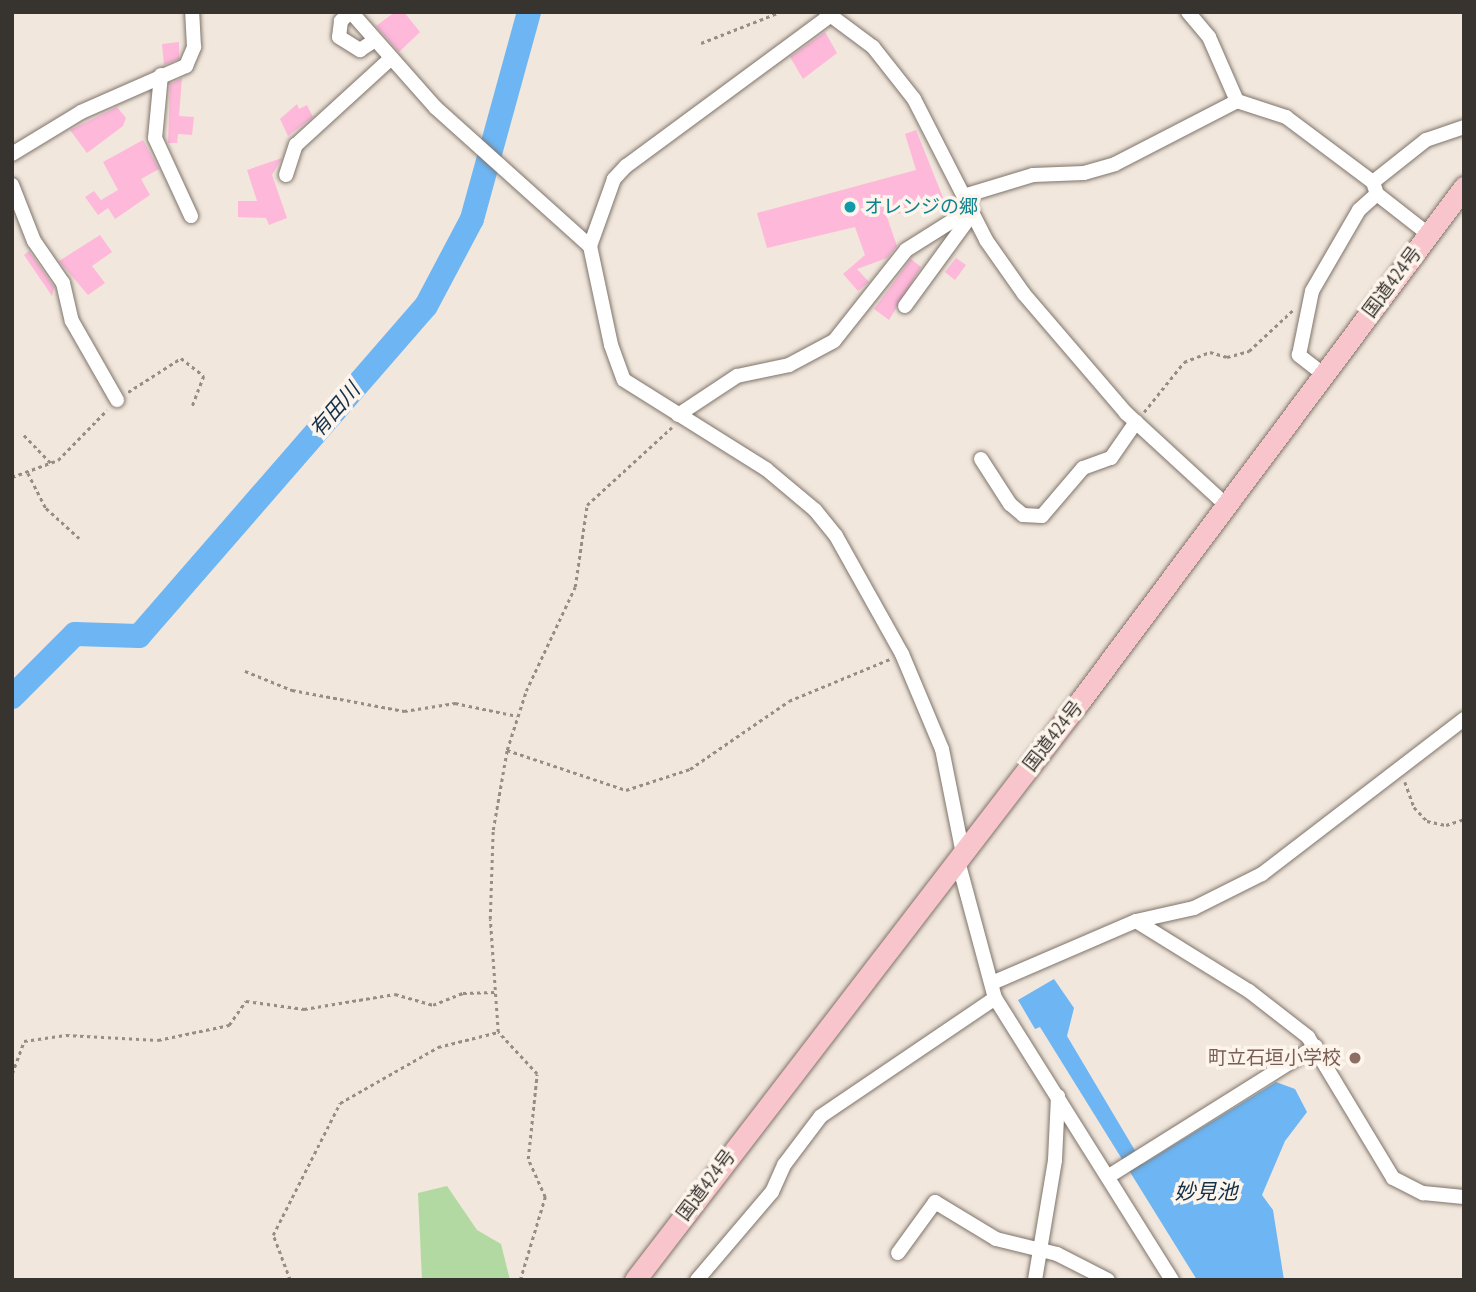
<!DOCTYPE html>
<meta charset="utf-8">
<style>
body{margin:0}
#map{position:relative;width:1476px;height:1292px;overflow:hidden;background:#f2e7dc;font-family:"PT Sans Narrow","Noto Sans JP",sans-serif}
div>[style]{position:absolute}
.green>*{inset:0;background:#b2d9a1}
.water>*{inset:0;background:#6db5f3}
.river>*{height:24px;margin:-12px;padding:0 12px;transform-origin:12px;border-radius:12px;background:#6db5f3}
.building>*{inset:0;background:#feb8da}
.path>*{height:2.5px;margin-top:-1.25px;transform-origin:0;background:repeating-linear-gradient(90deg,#958e86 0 3.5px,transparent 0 7px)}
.roads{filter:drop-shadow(0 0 2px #7e746b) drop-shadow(0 0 2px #7e746b)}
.minor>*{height:14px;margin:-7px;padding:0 7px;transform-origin:7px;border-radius:7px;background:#fff}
.highway>*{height:21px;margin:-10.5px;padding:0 10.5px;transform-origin:10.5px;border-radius:10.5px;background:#f7c5cb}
.dots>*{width:19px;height:19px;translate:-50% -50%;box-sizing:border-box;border:4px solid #fdf4ec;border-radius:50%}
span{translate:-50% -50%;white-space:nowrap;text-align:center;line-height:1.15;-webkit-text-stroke:7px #fdf4ec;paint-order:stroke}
.culture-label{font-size:19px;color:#0d838f}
.left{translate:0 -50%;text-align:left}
.street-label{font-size:19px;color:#37332f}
.education-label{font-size:19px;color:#785e54}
.right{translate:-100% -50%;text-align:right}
.water-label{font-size:21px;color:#123049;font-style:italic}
.frame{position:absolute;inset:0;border:14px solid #37332f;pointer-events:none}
</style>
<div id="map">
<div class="green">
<div style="clip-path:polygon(447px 1186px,477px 1230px,501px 1244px,510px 1280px,422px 1280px,418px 1193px)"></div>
</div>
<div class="water">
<div style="clip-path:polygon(1054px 979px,1074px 1008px,1067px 1036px,1143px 1164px,1276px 1082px,1295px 1089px,1307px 1112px,1285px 1141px,1262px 1195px,1273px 1210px,1284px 1280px,1197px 1280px,1040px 1027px,1035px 1029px,1018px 1000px)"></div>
</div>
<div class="river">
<div style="left:12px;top:697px;width:89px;rotate:-45deg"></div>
<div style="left:75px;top:634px;width:64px;rotate:1.8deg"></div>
<div style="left:139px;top:636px;width:437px;rotate:-49deg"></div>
<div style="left:426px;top:306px;width:98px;rotate:-62.1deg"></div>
<div style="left:472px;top:219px;width:215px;rotate:-74.6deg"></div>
</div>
<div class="building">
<div style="clip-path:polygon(395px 12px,404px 12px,420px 32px,399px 52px,376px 26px)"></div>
<div style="clip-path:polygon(825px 32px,837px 53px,803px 79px,790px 57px)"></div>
<div style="clip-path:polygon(179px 42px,179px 59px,164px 65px,162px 44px)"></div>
<div style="clip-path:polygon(182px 78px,179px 116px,194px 117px,192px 135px,178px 134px,177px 143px,168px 143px,170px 84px)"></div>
<div style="clip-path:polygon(297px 104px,299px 109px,307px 105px,313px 117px,288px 136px,280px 119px)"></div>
<div style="clip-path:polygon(117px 107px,126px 118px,123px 126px,87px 153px,70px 130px)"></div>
<div style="clip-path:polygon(916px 130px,944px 200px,887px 217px,897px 246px,887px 258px,857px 269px,869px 282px,858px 291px,843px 274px,865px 255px,855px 227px,767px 248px,757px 213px,916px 170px,905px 134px)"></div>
<div style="clip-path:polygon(143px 140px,159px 169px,141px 179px,150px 195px,115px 219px,108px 208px,98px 215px,85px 197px,94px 191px,101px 200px,118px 190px,103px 162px)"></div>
<div style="clip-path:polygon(282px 158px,272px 175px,287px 218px,269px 225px,266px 218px,238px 217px,238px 201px,257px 201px,247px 170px)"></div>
<div style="clip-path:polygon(100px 235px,112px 252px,92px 266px,105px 283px,88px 295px,59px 261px)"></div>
<div style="clip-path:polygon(29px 251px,54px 287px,52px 296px,24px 255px)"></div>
<div style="clip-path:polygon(956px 258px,966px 265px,955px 280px,945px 272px)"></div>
<div style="clip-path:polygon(911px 259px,921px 267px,889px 320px,874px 309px)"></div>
</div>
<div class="path">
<div style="left:701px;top:43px;width:85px;rotate:-21.4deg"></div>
<div style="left:128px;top:392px;width:63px;rotate:-32.7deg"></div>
<div style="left:181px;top:358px;width:29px;rotate:38deg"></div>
<div style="left:204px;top:376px;width:33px;rotate:111deg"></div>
<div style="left:1144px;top:412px;width:64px;rotate:-51.3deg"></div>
<div style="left:1184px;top:362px;width:28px;rotate:-21deg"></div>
<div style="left:1210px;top:352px;width:18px;rotate:16deg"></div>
<div style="left:1227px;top:357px;width:23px;rotate:-15deg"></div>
<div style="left:1249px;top:351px;width:60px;rotate:-43deg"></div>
<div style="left:24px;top:435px;width:40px;rotate:46deg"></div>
<div style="left:28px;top:473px;width:39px;rotate:63deg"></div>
<div style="left:46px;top:508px;width:45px;rotate:42.3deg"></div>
<div style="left:12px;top:477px;width:49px;rotate:-20.3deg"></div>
<div style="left:58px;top:460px;width:70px;rotate:-45.6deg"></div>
<div style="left:245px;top:671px;width:51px;rotate:22deg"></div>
<div style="left:292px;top:690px;width:114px;rotate:10.6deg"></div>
<div style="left:404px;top:711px;width:52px;rotate:-8.9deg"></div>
<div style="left:455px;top:703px;width:63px;rotate:11.8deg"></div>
<div style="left:507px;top:750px;width:126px;rotate:18.6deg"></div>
<div style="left:626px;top:790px;width:67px;rotate:-18.2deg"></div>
<div style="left:690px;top:769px;width:120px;rotate:-34.5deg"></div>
<div style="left:789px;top:701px;width:109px;rotate:-22.6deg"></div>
<div style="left:1405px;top:782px;width:27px;rotate:70deg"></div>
<div style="left:1414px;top:807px;width:19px;rotate:47deg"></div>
<div style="left:1427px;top:821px;width:19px;rotate:12deg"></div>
<div style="left:1446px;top:825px;width:19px;rotate:-18deg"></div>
<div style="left:12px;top:1074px;width:35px;rotate:-70deg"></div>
<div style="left:24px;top:1041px;width:42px;rotate:-8.1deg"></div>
<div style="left:66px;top:1035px;width:92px;rotate:3.1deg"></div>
<div style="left:158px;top:1040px;width:73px;rotate:-11.9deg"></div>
<div style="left:229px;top:1025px;width:29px;rotate:-55deg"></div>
<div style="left:246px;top:1001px;width:59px;rotate:7.9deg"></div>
<div style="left:304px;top:1009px;width:92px;rotate:-9.4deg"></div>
<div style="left:395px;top:994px;width:40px;rotate:16deg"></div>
<div style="left:433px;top:1005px;width:32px;rotate:-22deg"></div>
<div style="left:463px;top:993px;width:32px;rotate:-2deg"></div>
<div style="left:290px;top:1280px;width:48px;rotate:-110.7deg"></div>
<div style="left:273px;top:1235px;width:148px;rotate:-63.1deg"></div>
<div style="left:340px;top:1103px;width:113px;rotate:-29.7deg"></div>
<div style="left:438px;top:1047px;width:62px;rotate:-14deg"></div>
<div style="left:520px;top:1280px;width:87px;rotate:-73.2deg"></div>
<div style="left:545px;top:1197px;width:42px;rotate:-114.1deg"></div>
<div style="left:528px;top:1159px;width:85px;rotate:-84deg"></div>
<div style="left:537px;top:1074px;width:57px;rotate:-132.9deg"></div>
<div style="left:498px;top:1032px;width:113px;rotate:-94deg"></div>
<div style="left:490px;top:919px;width:89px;rotate:-88.1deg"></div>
<div style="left:493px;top:830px;width:81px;rotate:-80.1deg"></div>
<div style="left:507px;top:750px;width:62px;rotate:-72.1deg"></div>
<div style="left:526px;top:691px;width:115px;rotate:-64.8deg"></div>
<div style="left:575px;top:587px;width:83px;rotate:-81.7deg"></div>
<div style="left:587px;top:505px;width:115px;rotate:-42.5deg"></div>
</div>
<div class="roads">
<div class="minor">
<div style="left:350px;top:12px;width:13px;rotate:135deg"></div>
<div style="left:341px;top:21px;width:16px;rotate:97deg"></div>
<div style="left:339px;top:37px;width:25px;rotate:32deg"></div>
<div style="left:360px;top:50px;width:17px;rotate:-33deg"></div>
<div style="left:351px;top:12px;width:128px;rotate:48.5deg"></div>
<div style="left:436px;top:108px;width:207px;rotate:41.9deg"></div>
<div style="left:826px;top:12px;width:59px;rotate:36.7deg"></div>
<div style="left:873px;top:47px;width:66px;rotate:51.7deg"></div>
<div style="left:914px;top:99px;width:158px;rotate:62.9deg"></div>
<div style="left:986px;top:240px;width:66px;rotate:54.9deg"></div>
<div style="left:1024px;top:294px;width:157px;rotate:49.4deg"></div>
<div style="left:1126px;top:413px;width:133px;rotate:42.6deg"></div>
<div style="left:1188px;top:12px;width:33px;rotate:50deg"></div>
<div style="left:1209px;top:37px;width:70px;rotate:66.4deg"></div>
<div style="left:831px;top:15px;width:255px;rotate:143.6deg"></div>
<div style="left:626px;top:166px;width:18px;rotate:133deg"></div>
<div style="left:614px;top:179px;width:71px;rotate:109.7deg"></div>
<div style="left:590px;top:246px;width:101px;rotate:78deg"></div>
<div style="left:611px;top:345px;width:37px;rotate:70deg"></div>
<div style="left:624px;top:380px;width:168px;rotate:32.1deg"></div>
<div style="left:766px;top:469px;width:64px;rotate:39.9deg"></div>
<div style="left:815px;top:510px;width:33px;rotate:51deg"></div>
<div style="left:836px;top:536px;width:135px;rotate:60.8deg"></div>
<div style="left:902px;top:654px;width:103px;rotate:67.2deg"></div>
<div style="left:942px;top:749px;width:107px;rotate:78.7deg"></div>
<div style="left:161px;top:75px;width:63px;rotate:95.4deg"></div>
<div style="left:155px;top:138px;width:86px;rotate:65.2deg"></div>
<div style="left:12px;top:154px;width:81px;rotate:-31.3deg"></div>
<div style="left:81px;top:112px;width:115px;rotate:-23.7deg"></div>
<div style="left:186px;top:66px;width:21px;rotate:-67deg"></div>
<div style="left:194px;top:47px;width:35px;rotate:-93deg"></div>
<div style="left:286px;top:175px;width:32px;rotate:-72deg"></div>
<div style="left:296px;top:145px;width:126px;rotate:-42.4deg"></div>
<div style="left:1373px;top:182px;width:68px;rotate:-38.4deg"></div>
<div style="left:1426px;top:140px;width:40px;rotate:-18.9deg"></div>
<div style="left:12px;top:185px;width:60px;rotate:68.6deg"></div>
<div style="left:34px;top:241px;width:51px;rotate:55.4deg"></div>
<div style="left:63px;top:283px;width:39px;rotate:77deg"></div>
<div style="left:72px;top:321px;width:91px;rotate:60.3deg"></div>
<div style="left:967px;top:195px;width:69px;rotate:-16.9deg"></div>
<div style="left:1033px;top:175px;width:51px;rotate:-2.2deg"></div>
<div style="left:1084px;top:173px;width:32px;rotate:-16deg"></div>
<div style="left:1115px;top:164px;width:137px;rotate:-27.3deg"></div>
<div style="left:1237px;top:101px;width:52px;rotate:18.1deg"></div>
<div style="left:1286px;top:117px;width:109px;rotate:36.8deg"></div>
<div style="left:1373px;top:182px;width:13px;rotate:72deg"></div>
<div style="left:1377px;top:194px;width:65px;rotate:38.1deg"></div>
<div style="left:905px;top:306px;width:110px;rotate:-53.9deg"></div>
<div style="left:1323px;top:374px;width:31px;rotate:-142deg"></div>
<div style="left:1299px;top:355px;width:65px;rotate:-78.5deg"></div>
<div style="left:1312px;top:291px;width:94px;rotate:-59.9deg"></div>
<div style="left:1359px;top:210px;width:24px;rotate:-42deg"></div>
<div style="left:678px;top:415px;width:71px;rotate:-33.5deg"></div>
<div style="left:737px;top:376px;width:53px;rotate:-11.9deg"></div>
<div style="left:789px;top:365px;width:51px;rotate:-28.1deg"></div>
<div style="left:834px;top:341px;width:116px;rotate:-51.6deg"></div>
<div style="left:906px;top:250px;width:77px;rotate:-32.2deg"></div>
<div style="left:981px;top:459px;width:54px;rotate:57.2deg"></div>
<div style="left:1010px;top:504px;width:17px;rotate:40deg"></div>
<div style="left:1023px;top:515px;width:19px;rotate:3deg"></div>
<div style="left:1042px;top:516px;width:63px;rotate:-49.5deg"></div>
<div style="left:1083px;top:468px;width:30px;rotate:-20deg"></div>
<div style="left:1111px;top:458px;width:44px;rotate:-55.2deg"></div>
<div style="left:958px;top:861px;width:142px;rotate:74.9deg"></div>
<div style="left:995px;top:998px;width:333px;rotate:57.9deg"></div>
<div style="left:1136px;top:921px;width:133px;rotate:31.8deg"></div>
<div style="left:1249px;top:991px;width:75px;rotate:37.9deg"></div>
<div style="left:1308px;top:1037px;width:165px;rotate:58.9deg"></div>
<div style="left:1393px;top:1178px;width:34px;rotate:27deg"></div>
<div style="left:1423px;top:1193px;width:41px;rotate:5.6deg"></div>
<div style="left:992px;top:983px;width:157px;rotate:-23.3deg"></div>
<div style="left:1136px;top:921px;width:59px;rotate:-12.6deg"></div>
<div style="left:1194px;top:908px;width:76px;rotate:-26.6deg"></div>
<div style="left:1262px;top:874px;width:255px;rotate:-37.5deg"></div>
<div style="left:1109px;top:1176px;width:244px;rotate:-32.1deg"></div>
<div style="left:898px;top:1253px;width:63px;rotate:-54deg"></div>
<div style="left:935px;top:1202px;width:71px;rotate:31.2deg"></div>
<div style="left:996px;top:1239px;width:63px;rotate:13.8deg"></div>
<div style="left:1057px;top:1254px;width:57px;rotate:27deg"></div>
<div style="left:697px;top:1280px;width:116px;rotate:-49.6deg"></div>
<div style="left:772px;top:1192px;width:30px;rotate:-66deg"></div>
<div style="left:784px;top:1165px;width:61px;rotate:-52.9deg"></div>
<div style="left:821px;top:1116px;width:210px;rotate:-34.1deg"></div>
<div style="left:1035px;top:1280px;width:122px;rotate:-80.5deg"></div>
<div style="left:1055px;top:1160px;width:64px;rotate:-87.3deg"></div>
</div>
<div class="highway">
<div style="left:635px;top:1280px;width:730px;rotate:-52.46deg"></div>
<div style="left:1080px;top:701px;width:642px;rotate:-53.24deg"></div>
</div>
</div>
<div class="dots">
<div style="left:850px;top:207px;background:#0f9aa8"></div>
<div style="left:1355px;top:1058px;background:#8d6e63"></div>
</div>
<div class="culture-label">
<span class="left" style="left:864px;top:207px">オレンジの郷</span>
</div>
<div class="street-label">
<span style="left:1392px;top:282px;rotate:-53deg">国道424号</span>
<span style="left:1053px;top:736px;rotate:-52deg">国道424号</span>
<span style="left:706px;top:1185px;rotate:-53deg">国道424号</span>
</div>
<div class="education-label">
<span class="right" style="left:1341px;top:1058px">町立石垣小学校</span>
</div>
<div class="water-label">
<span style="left:335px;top:410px;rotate:-49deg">有田川</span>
<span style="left:1206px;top:1192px">妙見池</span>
</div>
<div class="frame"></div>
</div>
